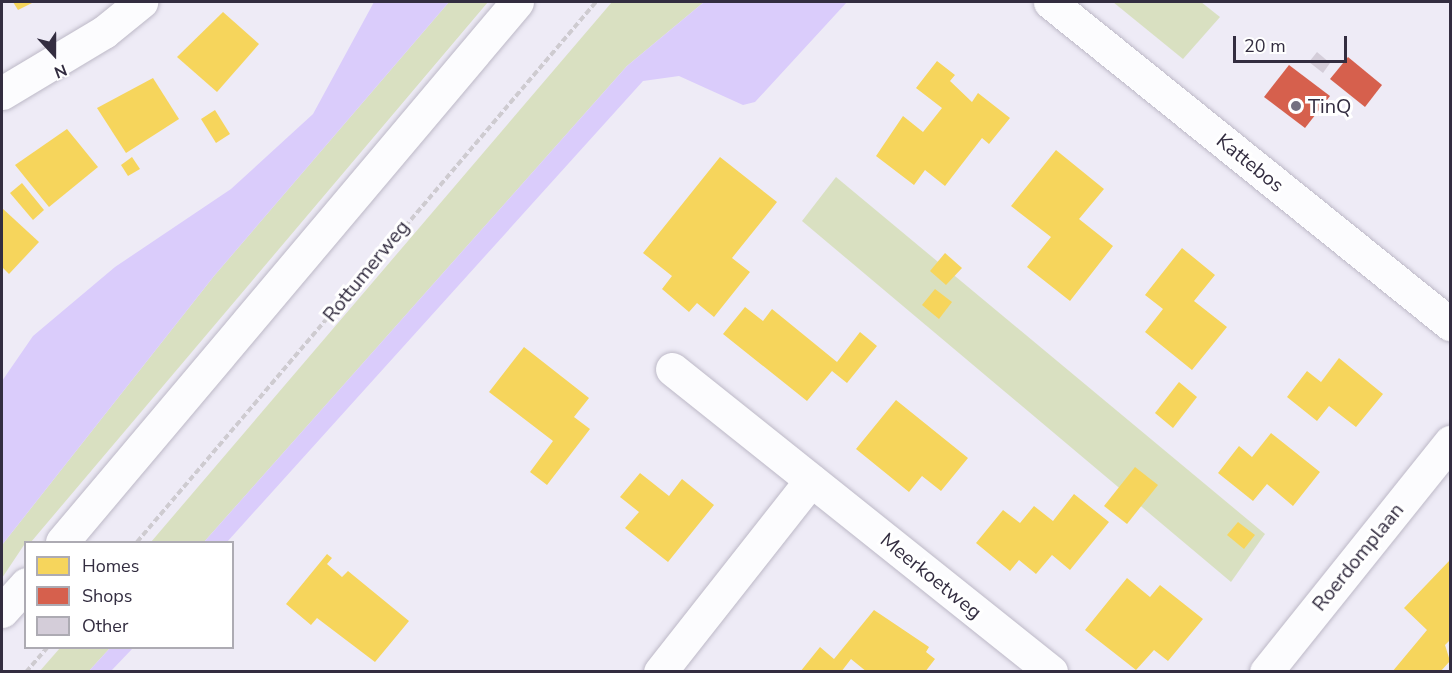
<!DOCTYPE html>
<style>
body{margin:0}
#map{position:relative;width:1452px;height:673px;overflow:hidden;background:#eeebf6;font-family:"Nunito Sans",sans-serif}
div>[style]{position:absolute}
.green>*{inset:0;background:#d9e0c1}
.water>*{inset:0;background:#daccfb}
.homes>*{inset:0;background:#f6d55c}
.shops>*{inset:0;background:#d6604d}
.building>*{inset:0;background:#d4cdd9}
.path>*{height:4px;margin-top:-2px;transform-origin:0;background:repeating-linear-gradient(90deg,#cecbd0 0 6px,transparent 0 9px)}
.roads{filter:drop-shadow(0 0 2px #bdb9c7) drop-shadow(0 0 2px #bdb9c7)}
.street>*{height:33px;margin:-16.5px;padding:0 16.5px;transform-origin:16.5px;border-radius:16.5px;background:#fcfcfe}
.secondary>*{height:33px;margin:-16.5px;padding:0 16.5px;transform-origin:16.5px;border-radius:16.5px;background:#fcfcfe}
.dots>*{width:16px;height:16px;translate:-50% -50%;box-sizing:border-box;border:3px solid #fff;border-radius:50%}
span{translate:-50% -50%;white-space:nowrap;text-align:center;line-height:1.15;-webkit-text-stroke:6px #fff;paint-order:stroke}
.poi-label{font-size:20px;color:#332d40}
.left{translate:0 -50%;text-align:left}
.street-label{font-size:20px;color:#332d40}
.frame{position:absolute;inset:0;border:3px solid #332d40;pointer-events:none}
.legend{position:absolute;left:24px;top:541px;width:210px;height:108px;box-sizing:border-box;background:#fff;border:2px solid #adabb3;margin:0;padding:8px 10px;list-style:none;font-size:18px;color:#332d40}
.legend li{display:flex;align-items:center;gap:12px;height:30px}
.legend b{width:30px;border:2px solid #adabb3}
.north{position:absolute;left:24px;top:24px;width:60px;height:60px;-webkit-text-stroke:4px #fff;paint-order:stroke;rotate:159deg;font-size:16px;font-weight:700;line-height:24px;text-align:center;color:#332d40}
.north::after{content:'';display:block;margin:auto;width:21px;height:27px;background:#332d40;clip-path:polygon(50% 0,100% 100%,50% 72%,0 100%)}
.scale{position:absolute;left:1233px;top:36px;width:114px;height:27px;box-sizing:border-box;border:3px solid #332d40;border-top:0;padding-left:8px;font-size:18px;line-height:21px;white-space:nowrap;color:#332d40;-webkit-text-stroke:4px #fff;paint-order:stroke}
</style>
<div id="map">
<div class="green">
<div style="clip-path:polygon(449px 2px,488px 2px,31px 542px,26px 542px,2px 578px,2px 545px,214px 276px)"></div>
<div style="clip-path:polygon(612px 2px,704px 2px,627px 66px,204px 542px,151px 542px)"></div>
<div style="clip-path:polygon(1113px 2px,1201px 2px,1220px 17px,1183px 59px)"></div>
<div style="clip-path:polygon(836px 177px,1265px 534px,1231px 582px,802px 221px)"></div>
<div style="clip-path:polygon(60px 648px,110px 648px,89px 671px,39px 672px)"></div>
</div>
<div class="water">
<div style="clip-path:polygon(374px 2px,449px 2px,214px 276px,2px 545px,2px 381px,33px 336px,115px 267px,231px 189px,313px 114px)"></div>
<div style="clip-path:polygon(704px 2px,847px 2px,755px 102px,743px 105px,679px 76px,643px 81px,227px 542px,204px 542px,627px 66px)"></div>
<div style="clip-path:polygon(110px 648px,133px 648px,111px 671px,89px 671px)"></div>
</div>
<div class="homes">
<div style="clip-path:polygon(13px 2px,34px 2px,18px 10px)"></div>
<div style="clip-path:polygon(223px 12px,259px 44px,217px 92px,177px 57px)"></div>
<div style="clip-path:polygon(937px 61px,955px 75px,950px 81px,972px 102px,978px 93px,1010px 118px,989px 144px,982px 138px,945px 186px,925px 170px,914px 185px,876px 156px,903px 116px,923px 132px,942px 108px,916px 88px)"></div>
<div style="clip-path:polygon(153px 78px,179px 119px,126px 153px,97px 108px)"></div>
<div style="clip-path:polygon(215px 110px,230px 134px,216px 143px,201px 119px)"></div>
<div style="clip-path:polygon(67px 129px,98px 167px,49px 207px,15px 165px)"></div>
<div style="clip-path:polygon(1056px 150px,1104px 189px,1079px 219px,1113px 246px,1070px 301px,1027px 267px,1051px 237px,1011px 206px)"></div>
<div style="clip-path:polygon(132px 157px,140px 169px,128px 176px,121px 165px)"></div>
<div style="clip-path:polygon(720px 157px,777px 202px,732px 258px,750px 272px,714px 317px,697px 303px,689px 312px,662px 289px,672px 276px,643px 253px)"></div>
<div style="clip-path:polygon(22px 183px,44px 210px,33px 220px,10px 193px)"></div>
<div style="clip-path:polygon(2px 208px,39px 242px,9px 274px,2px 267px)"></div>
<div style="clip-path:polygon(1182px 248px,1215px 275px,1194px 301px,1227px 327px,1192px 370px,1145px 332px,1163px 309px,1145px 295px)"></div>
<div style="clip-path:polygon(945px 253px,962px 268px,946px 285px,930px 271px)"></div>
<div style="clip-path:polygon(935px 289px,952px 302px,939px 319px,922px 305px)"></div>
<div style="clip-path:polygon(745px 307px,763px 321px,772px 309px,837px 362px,860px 332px,877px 346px,847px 383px,832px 371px,807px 401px,723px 334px)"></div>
<div style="clip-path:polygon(524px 347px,589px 398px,574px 417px,590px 429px,547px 485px,530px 472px,553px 441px,489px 392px)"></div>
<div style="clip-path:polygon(1339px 358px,1383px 394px,1356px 427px,1329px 406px,1317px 421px,1287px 397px,1307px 371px,1321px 382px)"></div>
<div style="clip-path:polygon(1179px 382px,1197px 397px,1173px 428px,1155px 413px)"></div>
<div style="clip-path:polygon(896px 400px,968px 458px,941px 491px,922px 476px,909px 492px,856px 449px)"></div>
<div style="clip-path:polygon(1271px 433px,1320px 472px,1293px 506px,1267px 484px,1253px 501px,1218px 473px,1239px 446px,1252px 457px)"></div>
<div style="clip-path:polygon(1135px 467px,1158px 485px,1127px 524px,1104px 506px)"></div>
<div style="clip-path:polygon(640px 473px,669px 496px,682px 479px,714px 505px,668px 562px,625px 528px,639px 512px,620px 497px)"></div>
<div style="clip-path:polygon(1074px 494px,1109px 522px,1070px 570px,1052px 555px,1036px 574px,1019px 560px,1010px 571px,976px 543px,1003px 510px,1020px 523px,1034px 506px,1053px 521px)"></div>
<div style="clip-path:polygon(1238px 522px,1255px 535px,1244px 549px,1227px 535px)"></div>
<div style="clip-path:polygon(327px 554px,332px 558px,327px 564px,342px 577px,348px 571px,409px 621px,375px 662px,317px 618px,311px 625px,286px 604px)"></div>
<div style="clip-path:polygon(1450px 560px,1450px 640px,1445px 645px,1450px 661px,1440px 672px,1392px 672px,1427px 630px,1404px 608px)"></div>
<div style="clip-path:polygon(1127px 578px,1150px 597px,1160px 585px,1203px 619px,1168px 661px,1154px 650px,1136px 670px,1085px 630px)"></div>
<div style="clip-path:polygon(874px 610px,929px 647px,926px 652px,935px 659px,925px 672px,867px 672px,851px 659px,841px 672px,800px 672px,820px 647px,834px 659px)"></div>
</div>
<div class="shops">
<div style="clip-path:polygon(1348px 57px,1382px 85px,1365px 107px,1330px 79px)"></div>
<div style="clip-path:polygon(1289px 65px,1330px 96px,1305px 128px,1264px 97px)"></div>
</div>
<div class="building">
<div style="clip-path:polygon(1317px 52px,1330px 63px,1323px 73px,1309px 62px)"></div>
</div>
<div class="path">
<div style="left:137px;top:542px;width:709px;rotate:-49.64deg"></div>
<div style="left:26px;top:672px;width:32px;rotate:-49deg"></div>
</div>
<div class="roads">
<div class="street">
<div style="left:2px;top:93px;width:119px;rotate:-30.9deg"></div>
<div style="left:104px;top:32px;width:48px;rotate:-39deg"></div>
<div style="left:672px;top:369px;width:485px;rotate:38.6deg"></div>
<div style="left:660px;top:672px;width:244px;rotate:-51.8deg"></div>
<div style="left:1266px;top:672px;width:295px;rotate:-51.3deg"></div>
</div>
<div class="secondary">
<div style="left:1050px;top:2px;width:514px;rotate:38.83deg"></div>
<div style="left:62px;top:542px;width:706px;rotate:-49.88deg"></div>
<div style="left:2px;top:611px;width:36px;rotate:-48deg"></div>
</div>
</div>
<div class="dots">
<div style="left:1296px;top:106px;background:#747080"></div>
</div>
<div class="poi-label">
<span class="left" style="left:1308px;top:106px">TinQ</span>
</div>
<div class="street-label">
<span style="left:1250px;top:163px;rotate:39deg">Kattebos</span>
<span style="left:366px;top:271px;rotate:-51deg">Rottumerweg</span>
<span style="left:1358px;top:557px;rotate:-51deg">Roerdomplaan</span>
<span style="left:931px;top:576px;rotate:39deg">Meerkoetweg</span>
</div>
<div class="frame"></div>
<ul class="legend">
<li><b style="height:16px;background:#f6d55c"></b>Homes</li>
<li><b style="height:16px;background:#d6604d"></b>Shops</li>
<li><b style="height:16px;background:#d4cdd9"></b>Other</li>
</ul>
<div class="north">N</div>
<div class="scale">20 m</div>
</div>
